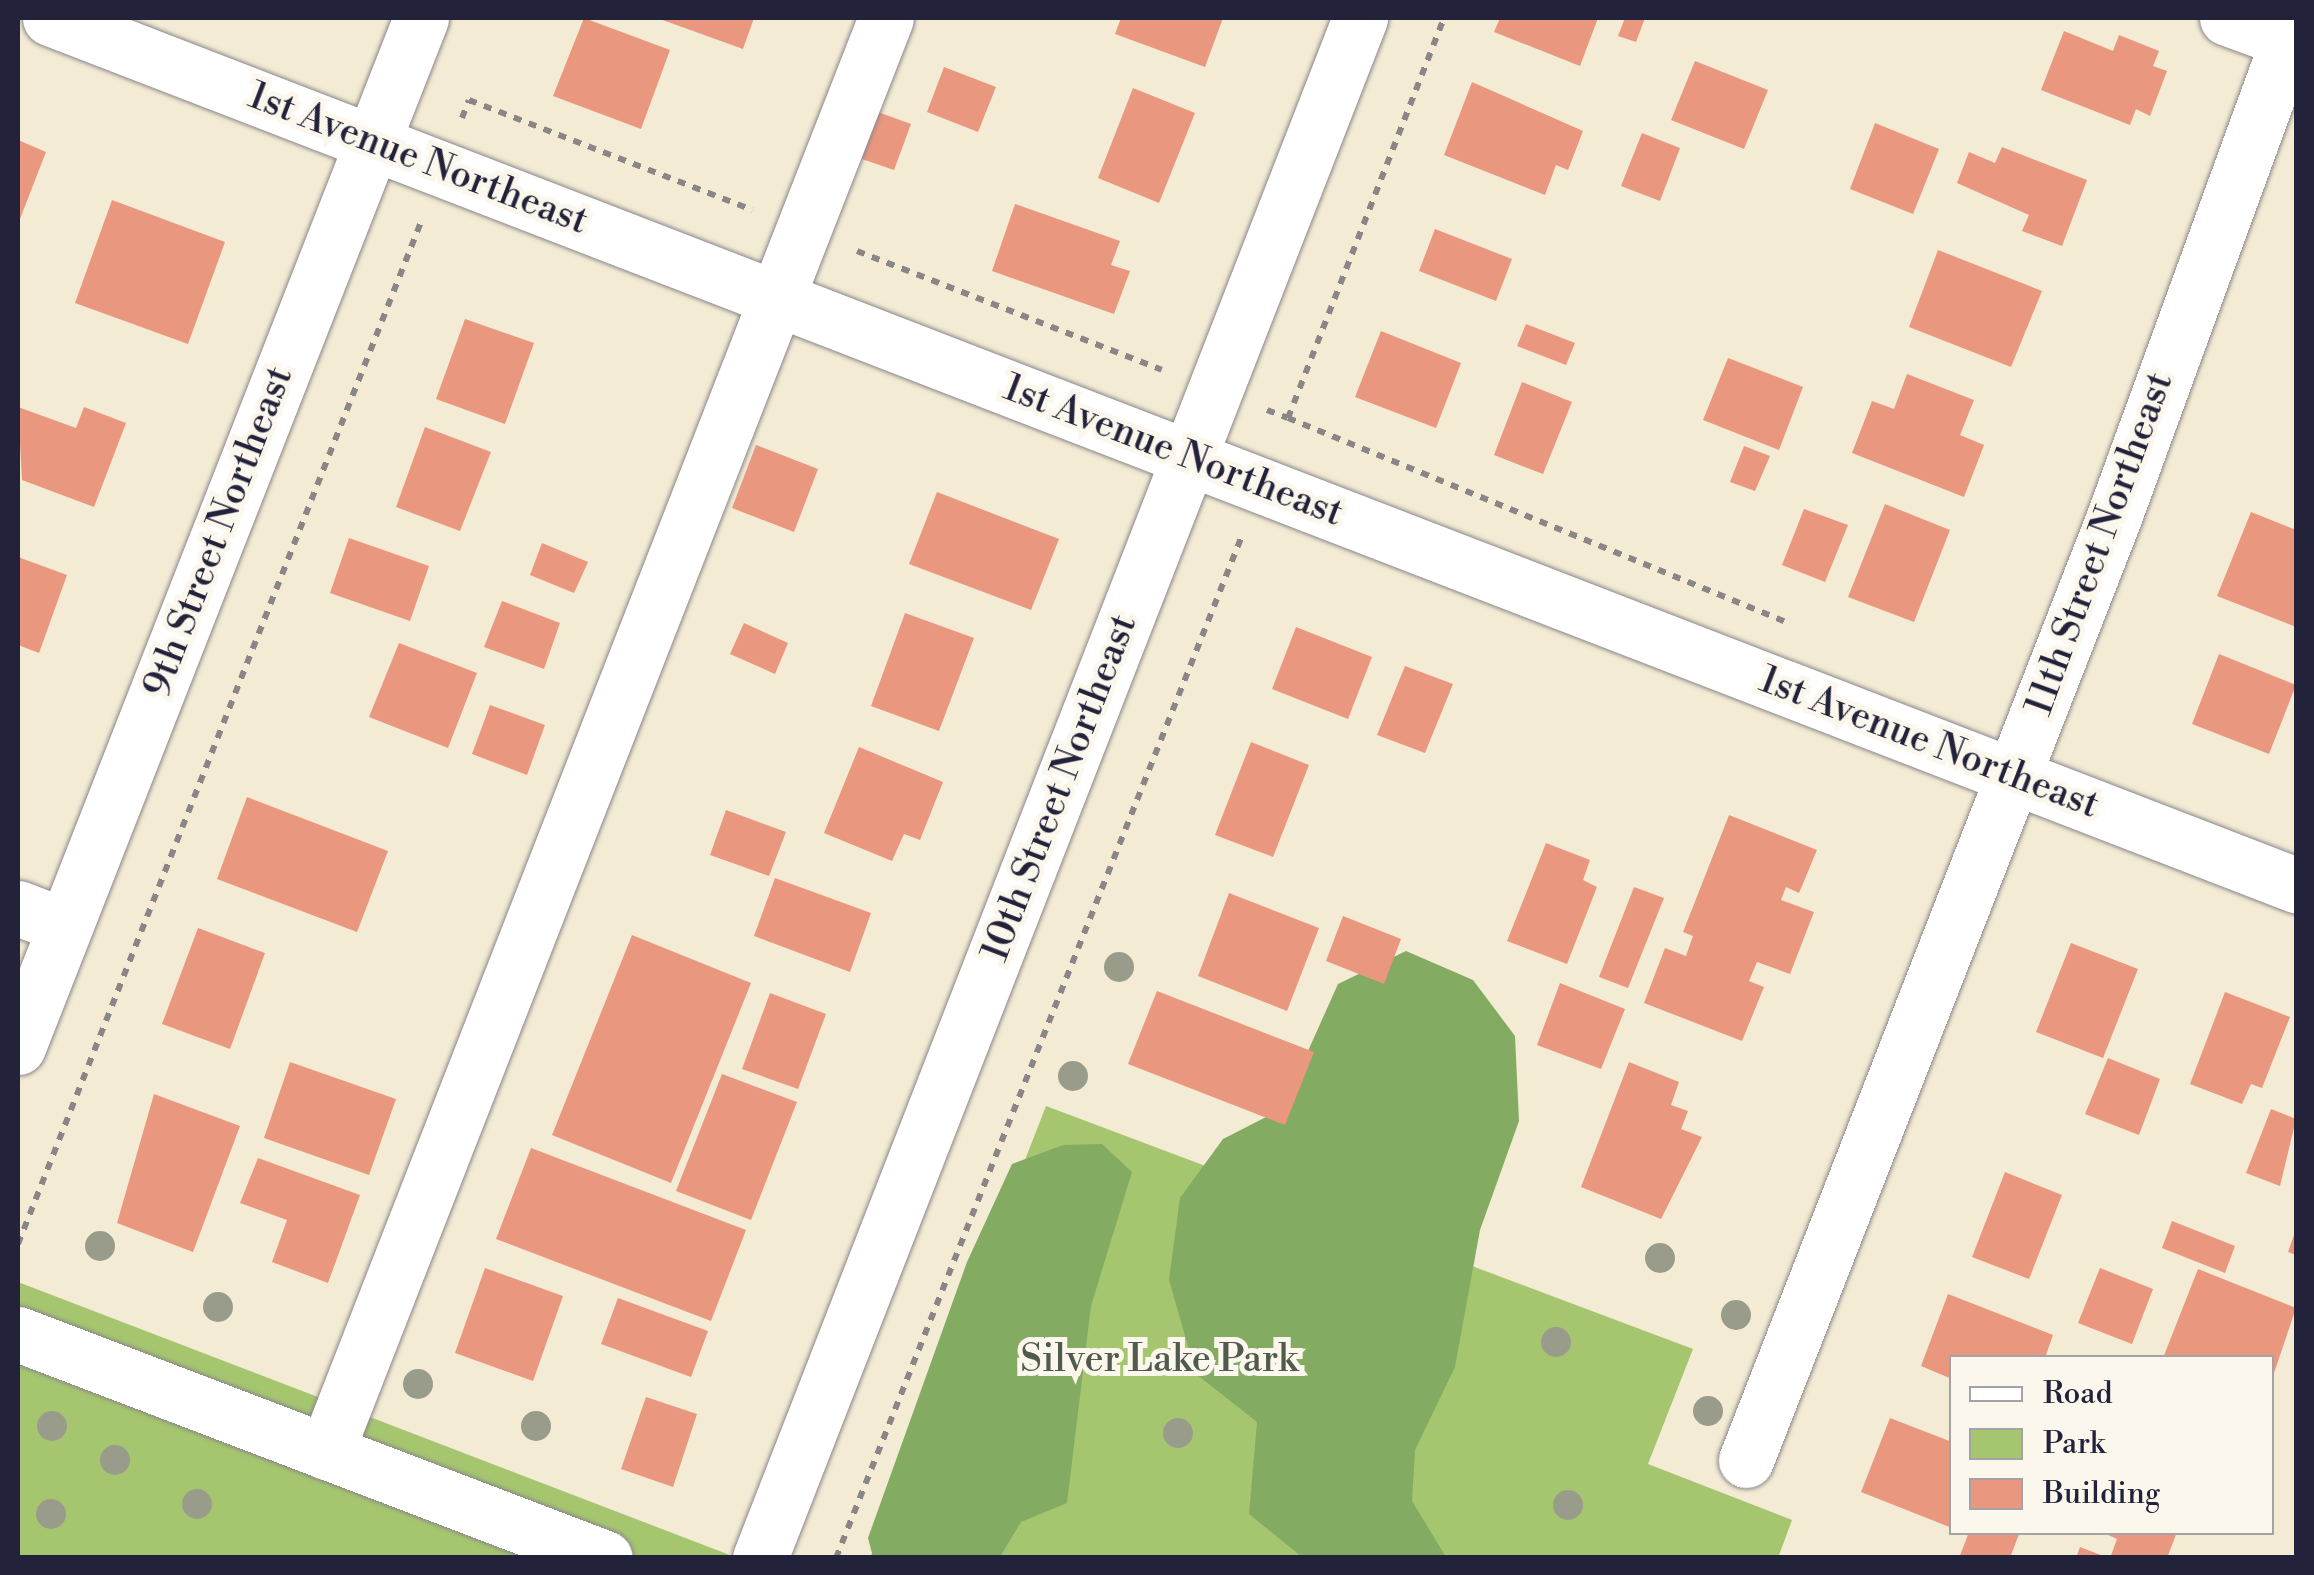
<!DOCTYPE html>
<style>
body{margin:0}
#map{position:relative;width:2314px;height:1575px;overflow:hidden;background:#f3ebd4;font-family:"Libre Bodoni",serif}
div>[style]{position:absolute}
.green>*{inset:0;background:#a5c66f}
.forest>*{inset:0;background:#84ab62}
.building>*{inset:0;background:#ea977f}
.path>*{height:6px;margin-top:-3px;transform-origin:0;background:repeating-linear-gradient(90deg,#8a8688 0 8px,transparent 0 16px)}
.roads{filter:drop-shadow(0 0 2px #8a8688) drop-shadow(0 0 2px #8a8688)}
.minor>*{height:55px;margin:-27.5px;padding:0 27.5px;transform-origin:27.5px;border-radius:27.5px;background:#fff}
.trees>*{width:30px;height:30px;margin:-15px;border-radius:50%;background:#999c8a}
span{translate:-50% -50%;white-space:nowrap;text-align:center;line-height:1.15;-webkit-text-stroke:10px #fbf7ec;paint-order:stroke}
.street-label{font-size:38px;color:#22223b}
.park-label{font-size:38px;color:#505b4d}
.frame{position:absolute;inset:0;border:20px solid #22223b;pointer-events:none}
.legend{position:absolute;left:1949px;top:1355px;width:325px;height:180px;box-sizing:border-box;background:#fbf7ec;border:2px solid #a4a2a5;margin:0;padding:12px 18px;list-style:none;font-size:30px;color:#22223b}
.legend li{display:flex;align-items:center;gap:20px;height:50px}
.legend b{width:50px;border:2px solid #a4a2a5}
</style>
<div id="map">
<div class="green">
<div style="clip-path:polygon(1046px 1106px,1693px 1349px,1648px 1464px,1792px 1520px,1778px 1558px,870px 1558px)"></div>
<div style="clip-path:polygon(18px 1282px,735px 1557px,18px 1557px)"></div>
</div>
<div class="forest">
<div style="clip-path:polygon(1406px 951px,1473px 980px,1515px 1036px,1519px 1121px,1480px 1230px,1455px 1367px,1415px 1450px,1412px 1501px,1446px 1557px,1302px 1557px,1249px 1514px,1257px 1422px,1196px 1374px,1169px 1280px,1180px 1198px,1223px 1139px,1282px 1109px,1338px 984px)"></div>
<div style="clip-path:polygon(1102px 1144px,1132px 1172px,1091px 1306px,1067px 1503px,1021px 1522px,1000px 1557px,873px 1557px,868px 1538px,967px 1262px,1012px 1164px,1063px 1145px)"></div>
</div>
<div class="building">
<div style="clip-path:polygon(584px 18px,670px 50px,641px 129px,553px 96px)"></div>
<div style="clip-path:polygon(657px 18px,754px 18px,743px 49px)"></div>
<div style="clip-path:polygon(1121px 18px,1223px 18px,1205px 67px,1115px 34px)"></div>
<div style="clip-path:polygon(1500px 18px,1598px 18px,1580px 66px,1494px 32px)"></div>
<div style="clip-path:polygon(1625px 18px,1645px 18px,1636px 42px,1618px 36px)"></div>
<div style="clip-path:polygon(2064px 31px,2113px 51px,2119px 35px,2159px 51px,2153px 66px,2167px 71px,2150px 116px,2136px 109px,2130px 125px,2041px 90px)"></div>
<div style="clip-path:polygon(1695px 61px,1768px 90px,1744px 149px,1671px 120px)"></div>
<div style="clip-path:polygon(944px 67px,996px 87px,978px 132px,927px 112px)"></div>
<div style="clip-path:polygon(1472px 82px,1583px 131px,1568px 170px,1556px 165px,1545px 195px,1444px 155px)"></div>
<div style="clip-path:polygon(1133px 88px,1195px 113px,1159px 203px,1098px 178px)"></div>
<div style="clip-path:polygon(878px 112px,911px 124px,894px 170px,862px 159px)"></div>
<div style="clip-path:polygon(1875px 123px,1939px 149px,1913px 214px,1850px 189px)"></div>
<div style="clip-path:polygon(1642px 133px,1680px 148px,1660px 201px,1621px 186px)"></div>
<div style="clip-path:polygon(18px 140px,46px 152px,18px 224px)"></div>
<div style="clip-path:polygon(2002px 147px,2087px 180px,2062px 246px,2022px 231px,2029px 215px,1957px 183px,1969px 152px,1995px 163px)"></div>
<div style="clip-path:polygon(112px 200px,225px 242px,188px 344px,75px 303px)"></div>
<div style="clip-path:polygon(1015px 204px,1120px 241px,1111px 265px,1130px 271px,1114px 314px,992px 271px)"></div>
<div style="clip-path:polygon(1435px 229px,1512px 259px,1496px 301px,1419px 271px)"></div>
<div style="clip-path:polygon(1938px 250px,2042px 291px,2011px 367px,1909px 327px)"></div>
<div style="clip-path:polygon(465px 319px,534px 343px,505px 424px,436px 399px)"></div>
<div style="clip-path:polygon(1526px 324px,1575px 343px,1566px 365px,1517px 346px)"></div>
<div style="clip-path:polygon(1381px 331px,1461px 363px,1436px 428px,1355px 397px)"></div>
<div style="clip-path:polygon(1728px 358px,1803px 387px,1779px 450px,1703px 420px)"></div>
<div style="clip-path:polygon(1907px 374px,1974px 400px,1960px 435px,1984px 445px,1964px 497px,1852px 453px,1872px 401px,1894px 409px)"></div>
<div style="clip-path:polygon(1522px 382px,1572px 402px,1543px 474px,1494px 455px)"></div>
<div style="clip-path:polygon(18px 407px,76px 428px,84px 407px,126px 423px,94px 507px,22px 480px)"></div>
<div style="clip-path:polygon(425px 427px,491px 452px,460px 531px,396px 507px)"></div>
<div style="clip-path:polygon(756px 445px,818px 469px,794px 532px,732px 508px)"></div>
<div style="clip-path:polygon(1744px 446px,1770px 456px,1755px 491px,1730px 482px)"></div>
<div style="clip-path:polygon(937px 492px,1059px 539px,1031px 610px,909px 564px)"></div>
<div style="clip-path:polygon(1885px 504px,1950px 530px,1914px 622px,1848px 597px)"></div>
<div style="clip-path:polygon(1804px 509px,1848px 525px,1825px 582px,1782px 565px)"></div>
<div style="clip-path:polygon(2251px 512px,2296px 530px,2296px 627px,2217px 596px)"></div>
<div style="clip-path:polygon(349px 538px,429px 566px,410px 621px,330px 593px)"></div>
<div style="clip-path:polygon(542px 543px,588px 562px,574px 593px,530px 575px)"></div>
<div style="clip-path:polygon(18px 557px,67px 575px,39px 653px,18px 645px)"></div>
<div style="clip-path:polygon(502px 601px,560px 623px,544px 669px,484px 647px)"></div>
<div style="clip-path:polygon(905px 613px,974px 638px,939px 731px,871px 706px)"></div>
<div style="clip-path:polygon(744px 623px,788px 643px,775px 674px,730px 654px)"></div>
<div style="clip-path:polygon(1296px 627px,1372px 657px,1348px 719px,1272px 689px)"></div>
<div style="clip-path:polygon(399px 643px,477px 673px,448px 748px,369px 717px)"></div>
<div style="clip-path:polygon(2219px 654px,2296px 685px,2269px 754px,2192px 724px)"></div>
<div style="clip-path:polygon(1405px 666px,1453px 684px,1425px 753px,1377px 735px)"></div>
<div style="clip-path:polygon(490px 705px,545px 725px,527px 775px,472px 754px)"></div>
<div style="clip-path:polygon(1251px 742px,1309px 765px,1273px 857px,1215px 835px)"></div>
<div style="clip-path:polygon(859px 747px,943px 782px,920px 840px,904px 834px,892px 861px,824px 833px)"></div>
<div style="clip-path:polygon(247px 797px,388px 851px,357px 932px,217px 879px)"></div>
<div style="clip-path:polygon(726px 810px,786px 832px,769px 876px,710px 855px)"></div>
<div style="clip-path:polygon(1729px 815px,1817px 850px,1799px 893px,1786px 887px,1781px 900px,1814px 912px,1790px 974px,1757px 962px,1749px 981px,1764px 987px,1742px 1041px,1644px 1003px,1665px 948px,1686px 956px,1693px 936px,1683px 932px)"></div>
<div style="clip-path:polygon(1546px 843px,1590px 860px,1583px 880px,1597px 887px,1567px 964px,1507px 941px)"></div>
<div style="clip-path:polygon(775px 878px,871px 913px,850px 972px,754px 936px)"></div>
<div style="clip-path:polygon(1634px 887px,1664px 898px,1628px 988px,1599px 977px)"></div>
<div style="clip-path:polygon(1229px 893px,1319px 928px,1287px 1011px,1198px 976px)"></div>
<div style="clip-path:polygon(1343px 916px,1401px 939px,1384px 984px,1326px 961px)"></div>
<div style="clip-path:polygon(198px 928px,265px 953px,230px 1049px,162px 1024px)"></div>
<div style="clip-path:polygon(632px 935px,751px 983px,671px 1183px,552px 1135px)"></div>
<div style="clip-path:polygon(2071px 943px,2138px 969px,2103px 1058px,2036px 1032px)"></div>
<div style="clip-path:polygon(1560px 983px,1625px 1009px,1601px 1069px,1537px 1045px)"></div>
<div style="clip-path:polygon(1157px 991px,1314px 1052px,1285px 1125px,1128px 1064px)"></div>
<div style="clip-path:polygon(2225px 992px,2290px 1017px,2262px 1088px,2251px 1084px,2242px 1104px,2190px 1084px)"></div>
<div style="clip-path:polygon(770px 993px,826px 1014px,798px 1089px,742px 1069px)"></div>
<div style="clip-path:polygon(2108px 1058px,2160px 1079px,2139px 1135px,2085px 1114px)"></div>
<div style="clip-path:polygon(290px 1062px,396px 1099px,369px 1175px,264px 1138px)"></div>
<div style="clip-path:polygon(1629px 1062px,1679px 1082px,1671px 1105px,1688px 1111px,1681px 1129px,1702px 1137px,1661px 1219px,1581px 1187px)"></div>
<div style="clip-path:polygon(722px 1074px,797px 1102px,751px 1220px,676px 1191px)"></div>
<div style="clip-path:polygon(154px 1094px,240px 1126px,193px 1252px,117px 1223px)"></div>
<div style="clip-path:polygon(2271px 1109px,2296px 1119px,2280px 1186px,2246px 1173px)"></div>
<div style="clip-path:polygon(531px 1148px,746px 1230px,711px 1321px,496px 1239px)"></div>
<div style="clip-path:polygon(258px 1158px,360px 1195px,328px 1283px,272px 1262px,287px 1220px,240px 1203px)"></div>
<div style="clip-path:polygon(2005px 1172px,2062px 1195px,2029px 1279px,1972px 1257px)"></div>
<div style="clip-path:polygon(2172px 1221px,2235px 1246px,2225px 1273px,2162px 1248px)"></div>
<div style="clip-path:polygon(2296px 1229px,2296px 1255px,2288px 1252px)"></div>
<div style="clip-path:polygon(485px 1268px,563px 1296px,533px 1381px,455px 1353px)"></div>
<div style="clip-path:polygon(2100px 1268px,2153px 1289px,2132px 1344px,2078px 1323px)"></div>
<div style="clip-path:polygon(2198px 1269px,2296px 1308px,2272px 1379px,2272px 1358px,2163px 1358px)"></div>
<div style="clip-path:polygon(1948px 1294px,2053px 1335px,2045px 1358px,1952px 1358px,1952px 1379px,1921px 1366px)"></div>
<div style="clip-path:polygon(618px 1298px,708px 1331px,691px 1377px,601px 1344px)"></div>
<div style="clip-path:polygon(646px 1397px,697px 1414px,673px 1487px,621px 1469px)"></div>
<div style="clip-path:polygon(1890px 1418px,1952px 1442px,1952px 1528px,1861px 1492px)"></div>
<div style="clip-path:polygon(1969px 1532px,2014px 1532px,2019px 1534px,2010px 1558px,1959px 1558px)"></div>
<div style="clip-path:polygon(2102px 1532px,2177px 1532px,2167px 1558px,2110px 1558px,2117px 1539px)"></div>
<div style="clip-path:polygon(2080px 1547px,2106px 1557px,2105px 1558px,2076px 1558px)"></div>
</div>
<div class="path">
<div style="left:462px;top:118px;width:19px;rotate:-69deg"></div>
<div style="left:469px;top:100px;width:304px;rotate:21.2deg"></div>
<div style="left:857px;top:251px;width:327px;rotate:21.3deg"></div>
<div style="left:1267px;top:410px;width:22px;rotate:21deg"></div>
<div style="left:1288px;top:418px;width:429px;rotate:-68.7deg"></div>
<div style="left:1288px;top:418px;width:538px;rotate:22.28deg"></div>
<div style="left:18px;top:1244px;width:1099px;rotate:-68.48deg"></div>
<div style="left:836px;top:1558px;width:1097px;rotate:-68.34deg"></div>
</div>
<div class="roads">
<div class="minor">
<div style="left:50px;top:18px;width:2408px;rotate:21.11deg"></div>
<div style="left:2227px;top:18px;width:64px;rotate:20.1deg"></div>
<div style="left:18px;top:908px;width:50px;rotate:21deg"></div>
<div style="left:18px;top:1047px;width:1105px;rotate:-68.61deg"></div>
<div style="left:18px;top:1334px;width:628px;rotate:20.89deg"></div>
<div style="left:326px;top:1452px;width:1539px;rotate:-68.67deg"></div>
<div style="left:1746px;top:1460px;width:1012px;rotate:-68.68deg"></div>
<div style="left:2114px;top:517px;width:531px;rotate:-69.96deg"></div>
<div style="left:760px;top:1558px;width:1653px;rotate:-68.71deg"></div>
</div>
</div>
<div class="trees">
<div style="left:1119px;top:967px"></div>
<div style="left:1073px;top:1076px"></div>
<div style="left:100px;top:1246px"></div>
<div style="left:1660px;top:1258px"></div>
<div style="left:218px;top:1307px"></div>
<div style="left:1736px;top:1315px"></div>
<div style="left:1556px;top:1342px"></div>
<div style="left:418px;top:1384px"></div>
<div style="left:1708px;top:1411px"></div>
<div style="left:52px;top:1426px"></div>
<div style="left:536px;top:1426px"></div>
<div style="left:1178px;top:1433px"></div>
<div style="left:115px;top:1460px"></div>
<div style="left:197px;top:1504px"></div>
<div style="left:1568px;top:1505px"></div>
<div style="left:51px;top:1514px"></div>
</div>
<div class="street-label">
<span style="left:418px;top:159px;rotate:21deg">1st Avenue Northeast</span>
<span style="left:1173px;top:451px;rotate:21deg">1st Avenue Northeast</span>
<span style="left:219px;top:532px;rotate:-69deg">9th Street Northeast</span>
<span style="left:2100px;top:544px;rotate:-70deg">11th Street Northeast</span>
<span style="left:1929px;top:743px;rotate:21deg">1st Avenue Northeast</span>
<span style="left:1060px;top:788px;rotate:-69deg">10th Street Northeast</span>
</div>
<div class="park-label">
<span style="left:1159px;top:1360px">Silver Lake Park</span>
</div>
<div class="frame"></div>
<ul class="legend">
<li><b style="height:12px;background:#fff"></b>Road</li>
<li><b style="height:28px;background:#a5c66f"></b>Park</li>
<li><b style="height:28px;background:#ea977f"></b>Building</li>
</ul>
</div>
